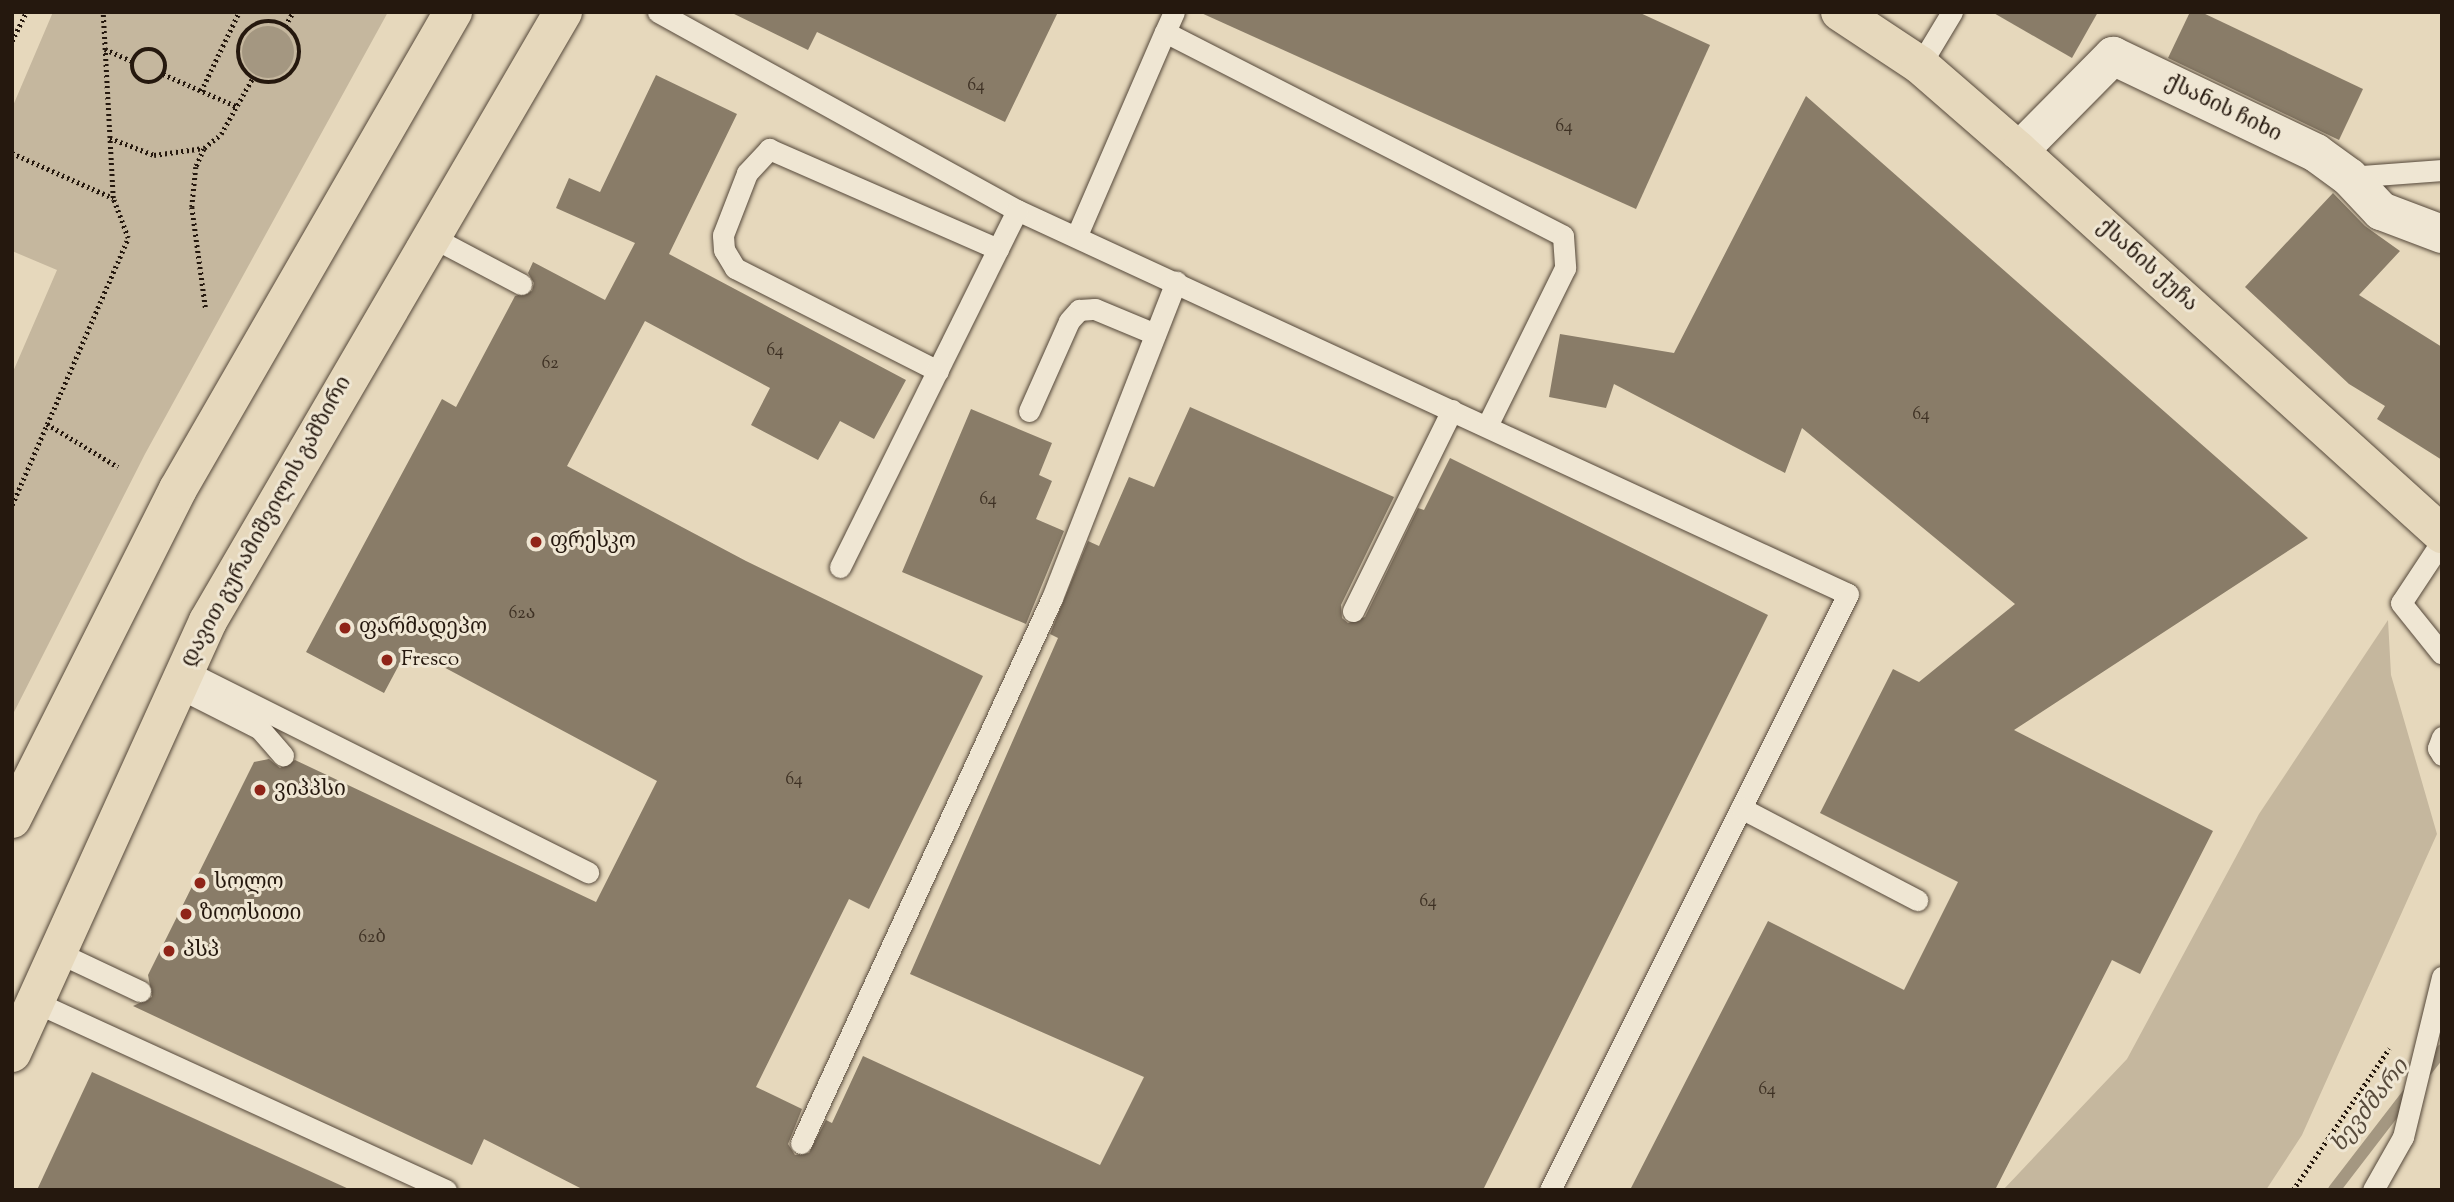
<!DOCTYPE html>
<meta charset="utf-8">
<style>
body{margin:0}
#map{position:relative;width:2454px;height:1202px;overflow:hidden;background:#e6d8bc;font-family:"Sorts Mill Goudy","Noto Serif Georgian",serif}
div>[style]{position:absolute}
.green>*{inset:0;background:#c5b79e}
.water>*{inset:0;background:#a49781}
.round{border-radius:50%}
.stream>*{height:12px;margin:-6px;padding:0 6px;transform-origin:6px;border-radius:6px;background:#a49781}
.building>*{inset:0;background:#897c68}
.path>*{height:4.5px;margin-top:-2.25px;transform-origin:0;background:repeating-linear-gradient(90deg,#25180e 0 2px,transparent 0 5.5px)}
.path>.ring{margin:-2.25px;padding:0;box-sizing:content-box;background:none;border:4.5px solid #25180e;border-radius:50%}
.roads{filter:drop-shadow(0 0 2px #55483a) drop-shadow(0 0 2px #55483a)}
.service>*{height:21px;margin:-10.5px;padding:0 10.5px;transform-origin:10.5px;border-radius:10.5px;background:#efe6d3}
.minor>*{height:38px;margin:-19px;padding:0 19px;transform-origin:19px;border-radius:19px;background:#efe6d3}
.primary>*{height:38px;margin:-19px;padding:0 19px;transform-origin:19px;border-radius:19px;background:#e6d8bc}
.dots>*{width:19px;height:19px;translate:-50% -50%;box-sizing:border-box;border:4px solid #efe6d3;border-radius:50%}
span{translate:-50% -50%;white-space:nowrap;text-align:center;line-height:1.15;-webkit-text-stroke:6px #efe6d3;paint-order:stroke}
.number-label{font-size:18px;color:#3e3124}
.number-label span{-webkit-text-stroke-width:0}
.street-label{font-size:21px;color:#25180e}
.poi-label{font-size:21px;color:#25180e}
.left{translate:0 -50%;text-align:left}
.water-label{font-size:23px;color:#584b3c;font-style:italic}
.frame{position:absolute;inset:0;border:14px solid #25180e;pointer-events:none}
</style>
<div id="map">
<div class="green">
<div style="clip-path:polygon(53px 12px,388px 12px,145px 454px,12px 716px,12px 374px,57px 270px,12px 251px,12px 108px)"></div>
<div style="clip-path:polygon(2388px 620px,2391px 675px,2437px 834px,2302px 1135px,2266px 1190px,2003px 1190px,2127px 1059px,2259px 814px)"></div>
</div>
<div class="water">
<div class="round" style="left:242px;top:26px;width:52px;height:52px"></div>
</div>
<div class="stream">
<div style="left:2422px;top:1076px;width:33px;rotate:-52deg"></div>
<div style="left:2334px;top:1190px;width:126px;rotate:-52.4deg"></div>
</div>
<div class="building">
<div style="clip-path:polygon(730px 12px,1058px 12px,1005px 122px,817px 32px,808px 50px)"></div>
<div style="clip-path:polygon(1199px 12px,1638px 12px,1710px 45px,1636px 209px)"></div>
<div style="clip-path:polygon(1992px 12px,2098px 12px,2072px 58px)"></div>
<div style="clip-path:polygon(2190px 12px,2201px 12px,2363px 89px,2339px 140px,2168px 58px)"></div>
<div style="clip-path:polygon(656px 75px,737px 114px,669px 254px,906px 380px,874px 439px,840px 421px,818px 460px,751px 425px,770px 388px,645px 321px,567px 466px,746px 561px,983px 676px,869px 909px,849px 899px,756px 1087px,802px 1109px,788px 1144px,795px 1155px,809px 1153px,826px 1120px,832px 1123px,863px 1056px,1100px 1165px,1144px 1077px,910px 974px,1058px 638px,1050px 634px,1088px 541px,1099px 546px,1129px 477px,1154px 487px,1190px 407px,1394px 497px,1341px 605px,1342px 618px,1348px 623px,1365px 617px,1418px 508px,1424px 510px,1450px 458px,1768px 615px,1483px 1190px,584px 1190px,484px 1139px,472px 1165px,133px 1006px,152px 997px,148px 975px,254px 762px,269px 759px,280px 768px,295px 760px,596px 902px,657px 781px,408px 648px,384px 693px,306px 652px,442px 399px,456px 407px,515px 296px,532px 291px,534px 283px,528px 273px,533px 262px,605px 300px,635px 243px,556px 208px,569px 178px,600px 192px)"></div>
<div style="clip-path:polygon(1806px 96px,2308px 538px,2014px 730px,2213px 831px,2140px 974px,2112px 960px,1995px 1190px,1630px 1190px,1768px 921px,1904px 990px,1958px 882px,1820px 813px,1893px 669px,1919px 682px,2015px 604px,1802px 428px,1785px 473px,1614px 384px,1606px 408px,1549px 397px,1560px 334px,1674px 353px)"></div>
<div style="clip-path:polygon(2333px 193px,2365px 226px,2400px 251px,2359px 295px,2442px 347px,2442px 460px,2377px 419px,2385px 406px,2349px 384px,2245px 287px)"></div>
<div style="clip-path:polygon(971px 409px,1052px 443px,1039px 475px,1052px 481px,1036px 519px,1064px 531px,1026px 624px,902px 572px)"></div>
<div style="clip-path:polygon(92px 1072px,351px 1190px,37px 1190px)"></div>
</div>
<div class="path">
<div class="ring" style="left:238px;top:21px;width:57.5px;height:57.5px"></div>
<div style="left:285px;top:26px;width:16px;rotate:-60deg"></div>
<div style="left:12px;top:41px;width:32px;rotate:-64deg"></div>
<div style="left:105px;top:49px;width:30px;rotate:24deg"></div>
<div class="ring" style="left:132px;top:49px;width:29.5px;height:29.5px"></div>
<div style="left:163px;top:74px;width:82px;rotate:23.7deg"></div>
<div style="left:201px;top:91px;width:88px;rotate:-64.3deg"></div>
<div style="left:110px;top:138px;width:47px;rotate:21.1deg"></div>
<div style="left:154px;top:155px;width:50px;rotate:-8deg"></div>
<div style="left:204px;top:148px;width:22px;rotate:-39deg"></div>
<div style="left:221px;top:134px;width:63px;rotate:-60.6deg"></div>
<div style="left:204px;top:149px;width:20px;rotate:114deg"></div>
<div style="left:196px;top:167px;width:40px;rotate:95.7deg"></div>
<div style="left:192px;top:207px;width:104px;rotate:82.3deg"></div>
<div style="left:12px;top:153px;width:111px;rotate:24deg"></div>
<div style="left:47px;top:424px;width:83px;rotate:31.2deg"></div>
<div style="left:12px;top:505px;width:291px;rotate:-66.5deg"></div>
<div style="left:128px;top:238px;width:43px;rotate:-110.6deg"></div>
<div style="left:113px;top:198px;width:186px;rotate:-93.1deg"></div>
<div style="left:2293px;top:1190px;width:171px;rotate:-55.8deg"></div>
</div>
<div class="roads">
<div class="service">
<div style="left:658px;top:12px;width:410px;rotate:28.9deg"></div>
<div style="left:1017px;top:210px;width:915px;rotate:24.8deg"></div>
<div style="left:1848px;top:594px;width:666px;rotate:116.57deg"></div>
<div style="left:1165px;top:32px;width:22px;rotate:-66deg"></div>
<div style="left:1920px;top:65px;width:62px;rotate:-58.9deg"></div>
<div style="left:2349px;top:177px;width:93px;rotate:-4.3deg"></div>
<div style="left:1077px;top:235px;width:221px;rotate:-66.6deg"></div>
<div style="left:1165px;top:32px;width:447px;rotate:27.1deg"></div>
<div style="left:1563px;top:236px;width:32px;rotate:86deg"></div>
<div style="left:1565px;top:268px;width:176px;rotate:116.3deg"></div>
<div style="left:430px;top:236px;width:103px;rotate:27.8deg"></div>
<div style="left:938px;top:371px;width:228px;rotate:-153.1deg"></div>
<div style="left:735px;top:268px;width:21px;rotate:-121deg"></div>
<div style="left:724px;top:250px;width:15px;rotate:-94deg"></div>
<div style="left:723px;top:235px;width:66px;rotate:-68.8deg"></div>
<div style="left:747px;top:173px;width:33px;rotate:-47deg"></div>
<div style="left:769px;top:149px;width:250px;rotate:23.6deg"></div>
<div style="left:1029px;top:411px;width:98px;rotate:-66deg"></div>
<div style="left:1069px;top:321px;width:15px;rotate:-48deg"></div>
<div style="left:1079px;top:310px;width:16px;rotate:-4deg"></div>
<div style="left:1095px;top:309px;width:65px;rotate:22.6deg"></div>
<div style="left:2442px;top:541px;width:74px;rotate:123.5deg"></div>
<div style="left:2401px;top:603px;width:65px;rotate:51.2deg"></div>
<div style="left:840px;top:567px;width:398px;rotate:-63.6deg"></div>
<div style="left:1353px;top:611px;width:224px;rotate:-63.8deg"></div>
<div style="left:184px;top:670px;width:452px;rotate:26.6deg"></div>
<div style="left:177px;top:687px;width:93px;rotate:26.8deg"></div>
<div style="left:260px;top:729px;width:35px;rotate:49deg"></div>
<div style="left:2442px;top:737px;width:12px;rotate:110deg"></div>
<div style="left:2438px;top:748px;width:8px;rotate:60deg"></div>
<div style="left:1741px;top:808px;width:199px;rotate:27.6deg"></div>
<div style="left:57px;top:952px;width:92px;rotate:25.2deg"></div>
<div style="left:35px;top:1002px;width:452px;rotate:24.6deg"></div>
<div style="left:801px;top:1143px;width:600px;rotate:-65.27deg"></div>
<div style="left:1052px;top:598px;width:340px;rotate:-68.6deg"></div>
<div style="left:2373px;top:1190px;width:61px;rotate:-60.5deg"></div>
<div style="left:2403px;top:1137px;width:165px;rotate:-76.3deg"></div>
</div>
<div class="minor">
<div style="left:2019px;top:151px;width:134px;rotate:-45.3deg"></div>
<div style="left:2113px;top:56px;width:225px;rotate:25.5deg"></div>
<div style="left:2316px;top:153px;width:41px;rotate:36deg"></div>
<div style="left:2349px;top:177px;width:47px;rotate:46.7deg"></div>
<div style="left:2381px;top:211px;width:65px;rotate:20.7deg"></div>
</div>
<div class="primary">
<div style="left:1840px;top:12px;width:96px;rotate:33.5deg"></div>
<div style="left:1920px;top:65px;width:131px;rotate:41deg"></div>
<div style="left:2019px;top:151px;width:571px;rotate:42.16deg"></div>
<div style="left:12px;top:819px;width:369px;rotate:-63.3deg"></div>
<div style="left:178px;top:489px;width:551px;rotate:-60.04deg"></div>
<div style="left:12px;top:1053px;width:474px;rotate:-65.6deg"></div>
<div style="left:208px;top:621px;width:705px;rotate:-59.76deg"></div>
</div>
</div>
<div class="dots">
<div style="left:536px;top:542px;background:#8f2418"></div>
<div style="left:345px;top:628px;background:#8f2418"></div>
<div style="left:387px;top:660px;background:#8f2418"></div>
<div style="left:260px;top:790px;background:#8f2418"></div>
<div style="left:200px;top:883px;background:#8f2418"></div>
<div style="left:186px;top:914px;background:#8f2418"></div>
<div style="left:169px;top:951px;background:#8f2418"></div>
</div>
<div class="number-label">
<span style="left:976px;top:86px">64</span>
<span style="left:1564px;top:127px">64</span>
<span style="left:775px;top:351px">64</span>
<span style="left:550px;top:364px">62</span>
<span style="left:1921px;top:415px">64</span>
<span style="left:988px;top:500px">64</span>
<span style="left:522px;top:614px">62ა</span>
<span style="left:794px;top:780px">64</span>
<span style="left:1428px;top:902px">64</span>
<span style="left:372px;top:938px">62ბ</span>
<span style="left:1767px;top:1090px">64</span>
</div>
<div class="street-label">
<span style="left:2223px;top:109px;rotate:26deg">ქსანის ჩიხი</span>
<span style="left:2147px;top:266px;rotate:42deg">ქსანის ქუჩა</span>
<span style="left:267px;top:522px;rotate:-61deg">დავით გურამიშვილის გამზირი</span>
</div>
<div class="poi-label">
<span class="left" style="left:550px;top:542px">ფრესკო</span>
<span class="left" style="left:359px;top:628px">ფარმადეპო</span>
<span class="left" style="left:401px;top:660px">Fresco</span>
<span class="left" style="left:274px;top:790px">ვიპპსი</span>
<span class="left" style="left:214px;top:883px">სოლო</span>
<span class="left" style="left:200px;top:914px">ზოოსითი</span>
<span class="left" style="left:183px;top:951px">პსპ</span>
</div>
<div class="water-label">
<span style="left:2371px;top:1107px;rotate:-52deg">ხევძმარი</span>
</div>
<div class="frame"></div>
</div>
